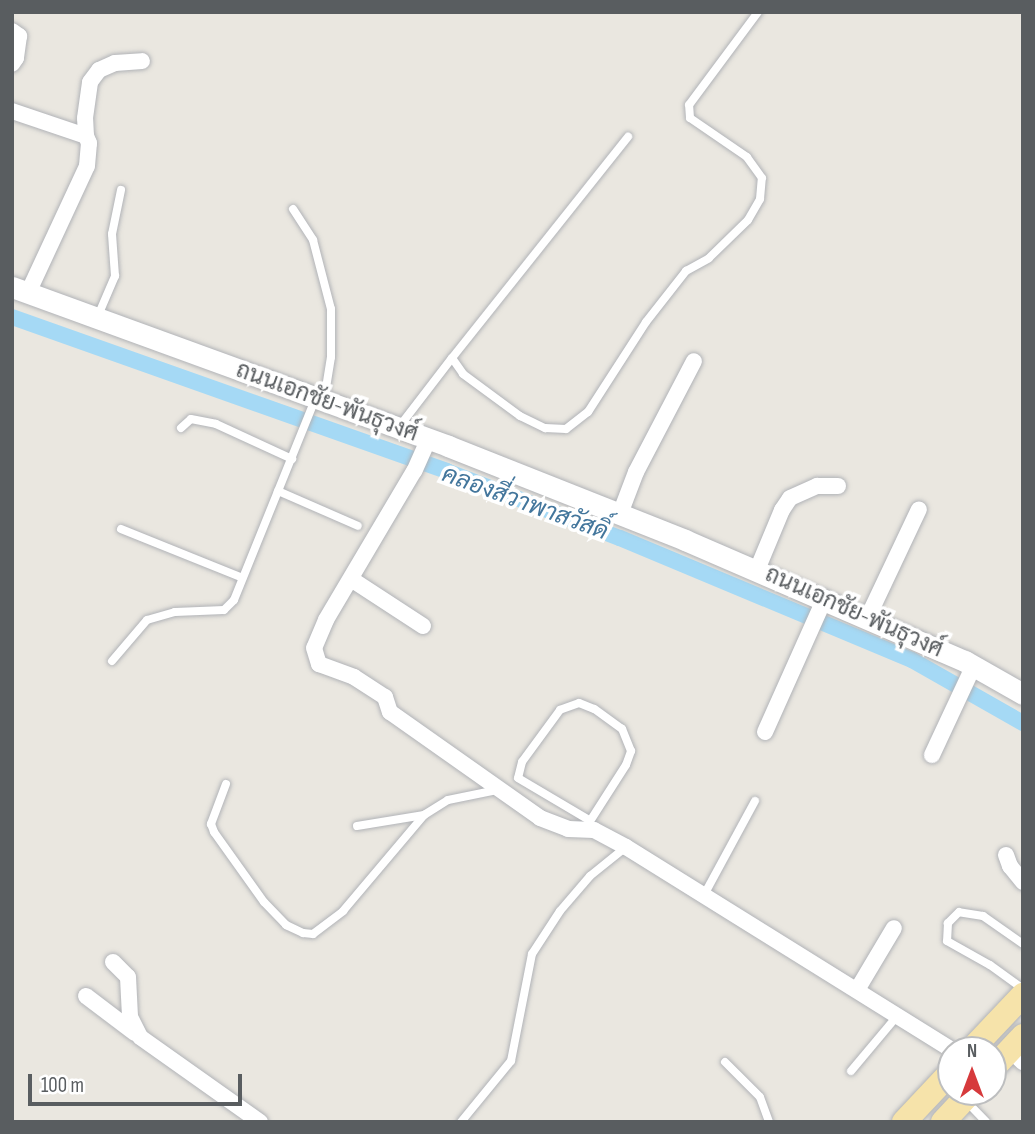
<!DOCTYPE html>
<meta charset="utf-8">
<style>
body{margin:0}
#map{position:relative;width:1035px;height:1134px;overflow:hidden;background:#eae7e0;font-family:"Sofia Sans Condensed",Sarabun,sans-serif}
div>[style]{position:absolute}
.canal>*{height:16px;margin:-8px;padding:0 8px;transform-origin:8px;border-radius:8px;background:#a5d9f5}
.roads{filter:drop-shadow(0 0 2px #b1b3b7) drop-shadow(0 0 2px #b1b3b7)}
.lane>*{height:8px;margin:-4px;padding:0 4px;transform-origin:4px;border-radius:4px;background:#fff}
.street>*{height:16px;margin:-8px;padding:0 8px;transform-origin:8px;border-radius:8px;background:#fff}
.secondary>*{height:21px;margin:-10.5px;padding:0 10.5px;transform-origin:10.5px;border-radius:10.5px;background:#fff}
.primary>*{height:24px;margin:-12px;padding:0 12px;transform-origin:12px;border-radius:12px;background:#f6e3aa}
span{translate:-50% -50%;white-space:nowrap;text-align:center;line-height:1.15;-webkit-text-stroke:7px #fff;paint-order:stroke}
.street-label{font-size:23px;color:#595d60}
.water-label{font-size:24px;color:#43769c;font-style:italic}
.frame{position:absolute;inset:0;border:14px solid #595d60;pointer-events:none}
.north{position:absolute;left:937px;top:1036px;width:70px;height:70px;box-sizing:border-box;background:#fff;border:2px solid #bdbebf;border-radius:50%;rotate:0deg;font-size:19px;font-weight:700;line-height:28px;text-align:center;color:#595d60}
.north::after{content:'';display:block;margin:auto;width:24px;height:32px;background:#d63a3c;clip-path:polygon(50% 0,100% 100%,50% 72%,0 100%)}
.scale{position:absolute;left:28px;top:1074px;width:214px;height:32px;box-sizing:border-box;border:4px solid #595d60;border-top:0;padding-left:9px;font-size:21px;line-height:24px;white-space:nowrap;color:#595d60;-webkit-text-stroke:5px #fff;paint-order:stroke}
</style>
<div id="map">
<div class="canal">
<div style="left:12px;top:317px;width:461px;rotate:19.5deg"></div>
<div style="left:446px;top:471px;width:186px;rotate:21.1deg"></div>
<div style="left:620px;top:538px;width:316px;rotate:22.7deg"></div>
<div style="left:912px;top:660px;width:128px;rotate:29.6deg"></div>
</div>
<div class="roads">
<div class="lane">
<div style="left:293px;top:209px;width:37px;rotate:57deg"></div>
<div style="left:313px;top:240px;width:71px;rotate:75.4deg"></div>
<div style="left:331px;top:309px;width:48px;rotate:90deg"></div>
<div style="left:331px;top:357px;width:44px;rotate:99.2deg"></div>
<div style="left:97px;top:318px;width:46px;rotate:-66.8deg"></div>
<div style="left:115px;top:276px;width:42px;rotate:-94.1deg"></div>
<div style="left:112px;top:234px;width:45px;rotate:-78.4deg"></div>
<div style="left:452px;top:358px;width:283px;rotate:-51.5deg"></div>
<div style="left:399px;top:427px;width:87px;rotate:-52.5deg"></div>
<div style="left:452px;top:358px;width:19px;rotate:55deg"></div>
<div style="left:463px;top:374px;width:71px;rotate:36.4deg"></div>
<div style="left:520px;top:416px;width:28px;rotate:26deg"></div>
<div style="left:545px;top:428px;width:21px;rotate:3deg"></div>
<div style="left:566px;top:429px;width:28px;rotate:-38deg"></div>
<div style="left:588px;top:412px;width:107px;rotate:-57.2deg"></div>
<div style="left:646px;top:322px;width:65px;rotate:-51.9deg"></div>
<div style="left:686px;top:271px;width:26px;rotate:-29deg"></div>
<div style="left:709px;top:258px;width:54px;rotate:-44.3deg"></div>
<div style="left:748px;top:220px;width:24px;rotate:-60deg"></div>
<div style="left:760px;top:199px;width:21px;rotate:-85deg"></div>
<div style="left:762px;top:178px;width:26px;rotate:-126deg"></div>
<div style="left:747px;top:157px;width:69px;rotate:-145.6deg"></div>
<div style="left:690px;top:118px;width:13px;rotate:-94deg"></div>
<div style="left:689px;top:105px;width:116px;rotate:-53.4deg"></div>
<div style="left:181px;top:428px;width:13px;rotate:-42deg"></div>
<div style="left:191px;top:419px;width:25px;rotate:11deg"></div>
<div style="left:216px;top:424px;width:84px;rotate:24.7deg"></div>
<div style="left:278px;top:491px;width:87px;rotate:23.6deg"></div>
<div style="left:121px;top:529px;width:131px;rotate:21.9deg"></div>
<div style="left:112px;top:661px;width:54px;rotate:-49.5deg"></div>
<div style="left:147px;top:620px;width:29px;rotate:-16deg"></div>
<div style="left:175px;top:612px;width:49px;rotate:-2.3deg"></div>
<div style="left:224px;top:610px;width:14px;rotate:-45deg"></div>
<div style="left:234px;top:600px;width:216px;rotate:-68deg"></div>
<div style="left:226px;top:784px;width:43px;rotate:110.6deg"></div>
<div style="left:211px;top:824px;width:9px;rotate:69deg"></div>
<div style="left:214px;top:832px;width:86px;rotate:54.5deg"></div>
<div style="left:264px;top:902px;width:32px;rotate:46deg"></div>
<div style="left:286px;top:925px;width:19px;rotate:25deg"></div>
<div style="left:303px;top:933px;width:10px;rotate:6deg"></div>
<div style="left:313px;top:934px;width:38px;rotate:-37deg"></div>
<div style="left:343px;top:911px;width:126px;rotate:-49.8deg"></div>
<div style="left:357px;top:826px;width:68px;rotate:-9.3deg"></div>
<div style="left:424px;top:815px;width:28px;rotate:-32deg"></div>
<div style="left:448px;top:800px;width:50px;rotate:-11.5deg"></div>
<div style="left:585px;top:829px;width:76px;rotate:-57.4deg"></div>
<div style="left:626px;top:765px;width:15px;rotate:-70deg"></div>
<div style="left:631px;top:751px;width:24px;rotate:-112deg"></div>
<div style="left:622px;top:729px;width:34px;rotate:-144deg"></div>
<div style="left:594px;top:709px;width:16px;rotate:-158deg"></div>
<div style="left:579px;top:703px;width:20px;rotate:160deg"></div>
<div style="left:560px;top:710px;width:64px;rotate:126.2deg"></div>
<div style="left:522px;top:762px;width:16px;rotate:104deg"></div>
<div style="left:518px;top:778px;width:82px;rotate:30.6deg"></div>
<div style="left:704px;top:895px;width:107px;rotate:-61.5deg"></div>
<div style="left:1023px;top:944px;width:49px;rotate:-145deg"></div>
<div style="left:983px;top:916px;width:24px;rotate:-171deg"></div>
<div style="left:959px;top:912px;width:16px;rotate:135deg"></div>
<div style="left:948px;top:923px;width:18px;rotate:93deg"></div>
<div style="left:947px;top:941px;width:49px;rotate:29.2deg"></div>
<div style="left:990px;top:965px;width:41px;rotate:36deg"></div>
<div style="left:725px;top:1062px;width:49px;rotate:45deg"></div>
<div style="left:760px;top:1097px;width:27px;rotate:70deg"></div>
<div style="left:851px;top:1071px;width:73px;rotate:-50deg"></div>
<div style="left:966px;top:1101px;width:29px;rotate:46deg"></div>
<div style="left:461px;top:1122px;width:79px;rotate:-50.7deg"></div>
<div style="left:511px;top:1061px;width:109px;rotate:-78.9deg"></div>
<div style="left:532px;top:954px;width:51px;rotate:-56.9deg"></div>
<div style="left:560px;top:911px;width:46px;rotate:-49.4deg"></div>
<div style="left:590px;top:876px;width:46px;rotate:-38.9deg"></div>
</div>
<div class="street">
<div style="left:12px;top:31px;width:9px;rotate:36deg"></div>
<div style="left:19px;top:36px;width:22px;rotate:98deg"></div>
<div style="left:16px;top:58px;width:7px;rotate:124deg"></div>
<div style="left:12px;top:111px;width:78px;rotate:18.7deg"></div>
<div style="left:86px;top:136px;width:8px;rotate:67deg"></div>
<div style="left:89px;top:143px;width:23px;rotate:95deg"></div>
<div style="left:87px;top:166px;width:140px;rotate:114.9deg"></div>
<div style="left:86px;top:136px;width:18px;rotate:-93deg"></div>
<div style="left:85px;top:118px;width:36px;rotate:-82deg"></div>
<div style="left:90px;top:82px;width:15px;rotate:-53deg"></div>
<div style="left:99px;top:70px;width:17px;rotate:-24deg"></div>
<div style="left:115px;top:63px;width:27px;rotate:-4deg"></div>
<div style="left:429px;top:438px;width:36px;rotate:114deg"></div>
<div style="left:414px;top:471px;width:173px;rotate:120.6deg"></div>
<div style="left:326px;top:620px;width:30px;rotate:113deg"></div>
<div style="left:314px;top:648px;width:17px;rotate:73deg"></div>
<div style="left:319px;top:664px;width:37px;rotate:20deg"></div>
<div style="left:354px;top:677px;width:37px;rotate:33deg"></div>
<div style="left:385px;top:697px;width:16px;rotate:72deg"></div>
<div style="left:390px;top:712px;width:184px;rotate:35.2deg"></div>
<div style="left:540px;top:818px;width:30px;rotate:21deg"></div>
<div style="left:568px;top:829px;width:26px;rotate:2deg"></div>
<div style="left:594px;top:830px;width:36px;rotate:28deg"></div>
<div style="left:626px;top:847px;width:384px;rotate:31.9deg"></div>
<div style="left:620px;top:514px;width:45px;rotate:-69.1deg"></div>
<div style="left:636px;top:472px;width:125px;rotate:-62.4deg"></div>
<div style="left:757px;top:570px;width:65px;rotate:-67.4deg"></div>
<div style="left:782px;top:510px;width:14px;rotate:-56deg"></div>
<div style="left:790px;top:498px;width:30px;rotate:-24deg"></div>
<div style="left:817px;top:486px;width:21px"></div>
<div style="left:351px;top:579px;width:86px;rotate:33.1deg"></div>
<div style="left:868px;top:617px;width:119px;rotate:-64.7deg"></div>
<div style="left:765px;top:732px;width:147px;rotate:-65.9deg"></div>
<div style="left:932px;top:755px;width:99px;rotate:-65deg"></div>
<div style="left:1006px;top:855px;width:12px;rotate:70deg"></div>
<div style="left:1010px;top:866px;width:21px;rotate:51deg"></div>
<div style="left:113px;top:962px;width:21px;rotate:45deg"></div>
<div style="left:128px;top:977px;width:40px;rotate:87.1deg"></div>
<div style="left:130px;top:1017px;width:22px;rotate:63deg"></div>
<div style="left:140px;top:1037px;width:147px;rotate:35.3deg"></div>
<div style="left:857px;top:990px;width:72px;rotate:-59.2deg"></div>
<div style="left:86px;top:996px;width:61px;rotate:37.1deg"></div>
<div style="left:1010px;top:1050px;width:18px;rotate:43deg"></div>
</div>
<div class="secondary">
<div style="left:12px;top:287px;width:464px;rotate:20deg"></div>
<div style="left:448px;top:446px;width:255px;rotate:21.6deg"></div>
<div style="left:685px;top:540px;width:305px;rotate:23.4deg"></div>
<div style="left:965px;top:661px;width:67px;rotate:29.6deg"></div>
</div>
<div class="primary">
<div style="left:971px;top:1050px;width:76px;rotate:-46.6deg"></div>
<div style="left:993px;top:1068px;width:44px;rotate:-46.8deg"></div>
<div style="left:904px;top:1122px;width:69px;rotate:-46.8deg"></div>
<div style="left:943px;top:1122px;width:41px;rotate:-47deg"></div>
</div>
</div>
<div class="street-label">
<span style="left:327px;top:402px;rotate:20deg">ถนนเอกชัย-พันธุวงศ์</span>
<span style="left:854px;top:612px;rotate:24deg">ถนนเอกชัย-พันธุวงศ์</span>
</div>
<div class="water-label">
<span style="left:525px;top:503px;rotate:20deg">คลองสี่วาพาสวัสดิ์</span>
</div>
<div class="frame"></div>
<div class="north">N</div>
<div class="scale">100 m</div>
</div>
